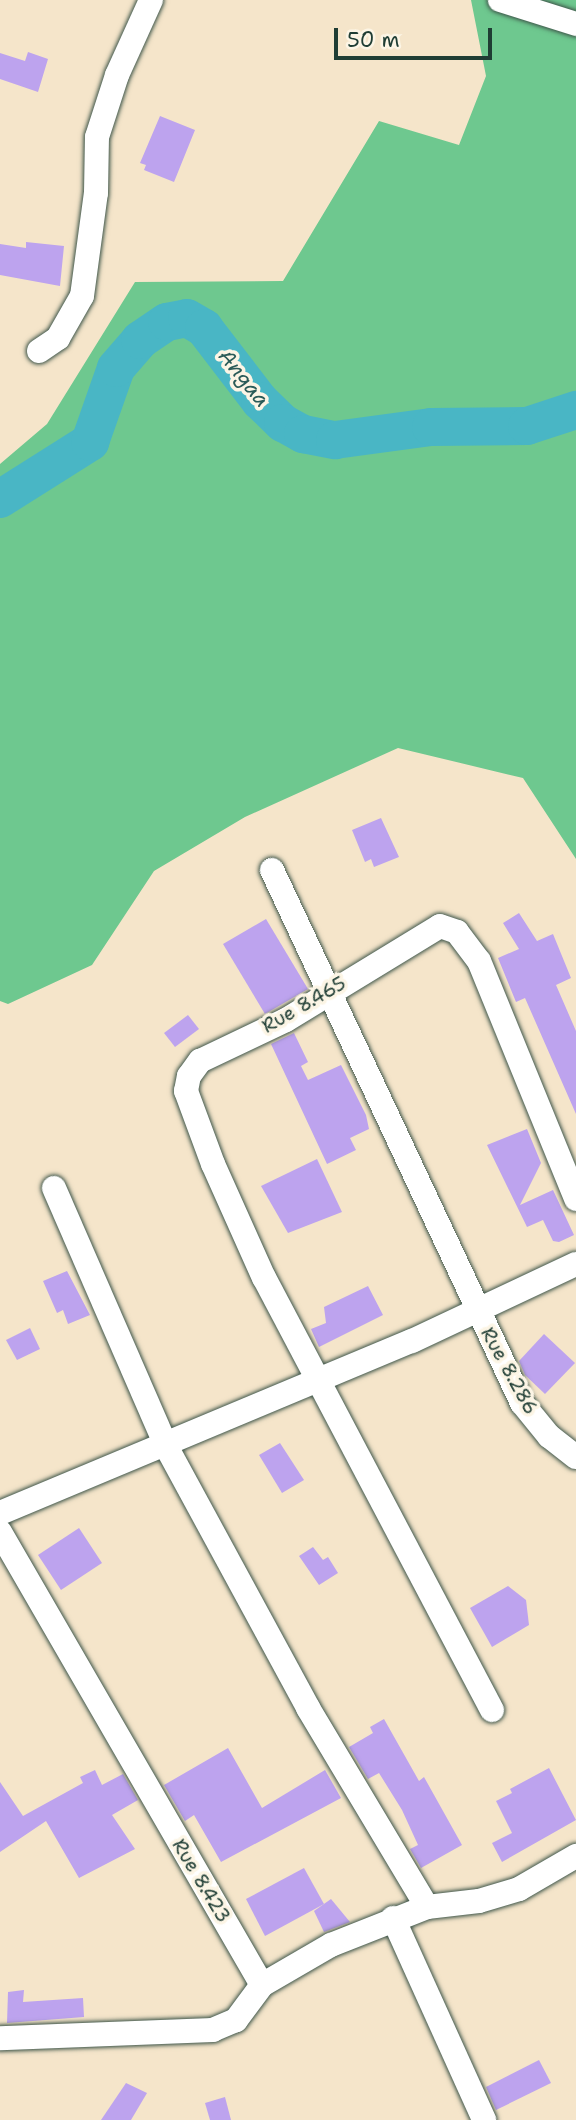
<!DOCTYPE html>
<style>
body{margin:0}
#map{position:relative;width:576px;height:2120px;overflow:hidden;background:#f5e5ca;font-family:"Shantell Sans",sans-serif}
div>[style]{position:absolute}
.green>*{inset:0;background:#6ec88f}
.river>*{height:38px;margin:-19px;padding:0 19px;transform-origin:19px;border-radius:19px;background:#49b6c5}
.building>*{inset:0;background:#bda3ee}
.roads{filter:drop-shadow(0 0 2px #3f564a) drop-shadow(0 0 2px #3f564a)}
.minor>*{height:24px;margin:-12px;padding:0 12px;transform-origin:12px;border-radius:12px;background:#fff}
span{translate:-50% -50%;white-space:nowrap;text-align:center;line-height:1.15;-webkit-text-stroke:7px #fcf5e5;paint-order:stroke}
.street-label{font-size:19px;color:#1f3d34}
.water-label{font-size:21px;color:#2a5b58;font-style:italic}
.scale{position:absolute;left:334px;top:28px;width:158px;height:32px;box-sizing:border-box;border:4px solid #1f3d34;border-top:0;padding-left:9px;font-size:21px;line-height:24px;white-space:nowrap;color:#1f3d34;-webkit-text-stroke:5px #fcf5e5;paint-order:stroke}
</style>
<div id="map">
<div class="green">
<div style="clip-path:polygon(471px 0,576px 0,576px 859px,523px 778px,398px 748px,245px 817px,154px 871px,92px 965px,8px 1004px,0 1001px,0 464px,47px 424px,135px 282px,283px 281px,379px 121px,459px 145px,486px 76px)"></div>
</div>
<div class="river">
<div style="left:0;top:499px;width:107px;rotate:-32.3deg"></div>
<div style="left:90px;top:442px;width:78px;rotate:-70.6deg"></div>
<div style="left:116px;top:368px;width:37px;rotate:-49deg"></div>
<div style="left:140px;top:340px;width:32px;rotate:-34deg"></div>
<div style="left:167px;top:322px;width:20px;rotate:-11deg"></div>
<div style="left:187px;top:318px;width:20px;rotate:30deg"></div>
<div style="left:204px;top:328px;width:92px;rotate:52.5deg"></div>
<div style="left:260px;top:401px;width:32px;rotate:44deg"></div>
<div style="left:283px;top:423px;width:23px;rotate:29deg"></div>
<div style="left:303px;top:434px;width:33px;rotate:11deg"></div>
<div style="left:335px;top:440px;width:97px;rotate:-7.7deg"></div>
<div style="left:431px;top:427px;width:96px;rotate:-0.6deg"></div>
<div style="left:527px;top:426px;width:52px;rotate:-18.1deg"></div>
</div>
<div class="building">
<div style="clip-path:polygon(28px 52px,48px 59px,38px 92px,0 79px,0 53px,25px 61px)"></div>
<div style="clip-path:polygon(160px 116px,195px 130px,174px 182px,144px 170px,146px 165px,140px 163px)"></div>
<div style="clip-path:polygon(26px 242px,64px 246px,60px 286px,0 275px,0 244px,26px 248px)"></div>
<div style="clip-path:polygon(381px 818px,399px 857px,374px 867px,371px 859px,365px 862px,352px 830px)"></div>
<div style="clip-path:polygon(519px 913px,537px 941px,553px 934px,571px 978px,556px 985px,576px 1031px,576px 1114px,525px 998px,516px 1002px,498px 958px,519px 949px,503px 923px)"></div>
<div style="clip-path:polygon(266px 919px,308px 989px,265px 1014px,223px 944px)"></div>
<div style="clip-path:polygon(188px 1015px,199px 1029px,175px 1047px,164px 1033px)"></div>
<div style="clip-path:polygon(294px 1033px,308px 1062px,301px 1066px,308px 1080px,341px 1065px,366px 1115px,369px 1129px,350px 1138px,356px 1150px,327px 1164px,271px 1044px)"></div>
<div style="clip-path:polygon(527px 1129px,541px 1163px,520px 1205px,553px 1190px,574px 1235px,559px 1242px,553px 1241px,543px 1220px,527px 1227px,487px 1145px)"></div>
<div style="clip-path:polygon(317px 1159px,342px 1212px,288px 1233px,261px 1186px)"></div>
<div style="clip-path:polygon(67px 1271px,90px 1315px,68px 1324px,63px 1310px,57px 1313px,43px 1281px)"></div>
<div style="clip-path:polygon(368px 1286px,383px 1315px,319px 1347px,311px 1329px,326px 1323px,324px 1307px)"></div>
<div style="clip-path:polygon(30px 1328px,40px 1349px,17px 1360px,6px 1340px)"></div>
<div style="clip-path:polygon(544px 1334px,575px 1363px,545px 1394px,525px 1375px,519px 1361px)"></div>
<div style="clip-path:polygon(280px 1443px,304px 1480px,282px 1493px,259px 1455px)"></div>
<div style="clip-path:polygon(79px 1528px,102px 1563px,61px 1590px,38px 1555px)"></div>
<div style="clip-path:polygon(313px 1547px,323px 1560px,328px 1557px,338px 1573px,319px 1585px,299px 1556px)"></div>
<div style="clip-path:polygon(508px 1586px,526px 1600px,529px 1625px,492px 1647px,470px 1608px)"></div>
<div style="clip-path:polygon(384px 1719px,419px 1781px,424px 1777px,462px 1845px,421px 1868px,410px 1849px,418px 1845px,402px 1810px,379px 1773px,368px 1779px,349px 1747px,373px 1733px,370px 1727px)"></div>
<div style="clip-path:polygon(228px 1748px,262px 1808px,325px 1770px,341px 1798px,221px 1862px,194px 1815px,185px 1821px,164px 1785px)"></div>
<div style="clip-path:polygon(549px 1768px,576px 1820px,502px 1862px,492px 1843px,512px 1833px,496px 1801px,512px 1793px,510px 1789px)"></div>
<div style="clip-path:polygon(95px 1770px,102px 1785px,123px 1774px,138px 1800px,112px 1815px,135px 1849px,79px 1878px,46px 1821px,0 1852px,0 1782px,23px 1816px,83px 1783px,80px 1777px)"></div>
<div style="clip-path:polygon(304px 1868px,324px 1904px,265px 1936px,246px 1899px)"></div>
<div style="clip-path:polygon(331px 1899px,350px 1922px,324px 1932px,314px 1911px)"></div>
<div style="clip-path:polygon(24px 1990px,23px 2002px,83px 1998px,84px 2017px,7px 2023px,8px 1992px)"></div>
<div style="clip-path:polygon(539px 2060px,551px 2083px,496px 2110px,486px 2087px)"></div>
<div style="clip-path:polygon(126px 2083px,147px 2093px,131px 2120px,101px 2120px)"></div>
<div style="clip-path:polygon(225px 2097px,231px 2120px,210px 2120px,205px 2103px)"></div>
</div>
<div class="roads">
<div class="minor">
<div style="left:500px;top:0;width:80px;rotate:17.5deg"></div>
<div style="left:39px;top:351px;width:23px;rotate:-34deg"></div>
<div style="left:58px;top:338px;width:48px;rotate:-60.3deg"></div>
<div style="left:82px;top:296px;width:104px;rotate:-82.3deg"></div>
<div style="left:96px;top:193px;width:56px;rotate:-89deg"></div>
<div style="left:97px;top:137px;width:65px;rotate:-72.1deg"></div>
<div style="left:117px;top:75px;width:82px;rotate:-65.6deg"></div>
<div style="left:272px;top:870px;width:589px;rotate:64.87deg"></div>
<div style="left:522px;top:1403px;width:43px;rotate:50.7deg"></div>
<div style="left:549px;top:1436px;width:34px;rotate:38deg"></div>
<div style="left:54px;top:1188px;width:281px;rotate:66.5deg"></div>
<div style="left:166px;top:1446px;width:298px;rotate:61.5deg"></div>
<div style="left:308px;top:1708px;width:232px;rotate:59.1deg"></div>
<div style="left:427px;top:1907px;width:103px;rotate:158.4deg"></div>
<div style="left:331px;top:1945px;width:80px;rotate:149.9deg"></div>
<div style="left:0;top:1513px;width:446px;rotate:-22.7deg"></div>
<div style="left:412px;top:1341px;width:181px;rotate:-25.2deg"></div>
<div style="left:0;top:1532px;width:523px;rotate:59.96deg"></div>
<div style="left:262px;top:1985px;width:44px;rotate:126.6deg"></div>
<div style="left:236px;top:2020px;width:25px;rotate:157deg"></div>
<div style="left:213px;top:2030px;width:213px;rotate:177.8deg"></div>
<div style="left:492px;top:1710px;width:488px;rotate:-117.8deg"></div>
<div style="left:264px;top:1278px;width:125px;rotate:-114.1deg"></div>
<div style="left:213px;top:1164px;width:78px;rotate:-110.3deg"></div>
<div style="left:186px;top:1091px;width:15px;rotate:-79deg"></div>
<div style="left:189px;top:1076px;width:19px;rotate:-54deg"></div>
<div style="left:200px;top:1061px;width:95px;rotate:-25.5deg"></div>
<div style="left:286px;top:1020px;width:180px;rotate:-31.4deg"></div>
<div style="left:440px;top:926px;width:18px;rotate:19deg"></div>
<div style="left:457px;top:932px;width:36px;rotate:53deg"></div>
<div style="left:479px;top:961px;width:257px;rotate:67.8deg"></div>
<div style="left:427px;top:1907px;width:52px;rotate:-6.6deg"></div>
<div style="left:479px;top:1901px;width:42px;rotate:-16.7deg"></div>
<div style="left:519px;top:1889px;width:66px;rotate:-30.1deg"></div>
<div style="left:393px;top:1918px;width:222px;rotate:65.7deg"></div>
</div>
</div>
<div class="street-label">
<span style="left:304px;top:1005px;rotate:-30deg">Rue 8.465</span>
<span style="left:509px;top:1371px;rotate:61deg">Rue 8.286</span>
<span style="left:201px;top:1881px;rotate:59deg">Rue 8.423</span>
</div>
<div class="water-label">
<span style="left:244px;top:378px;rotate:51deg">Angaa</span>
</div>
<div class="scale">50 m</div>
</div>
